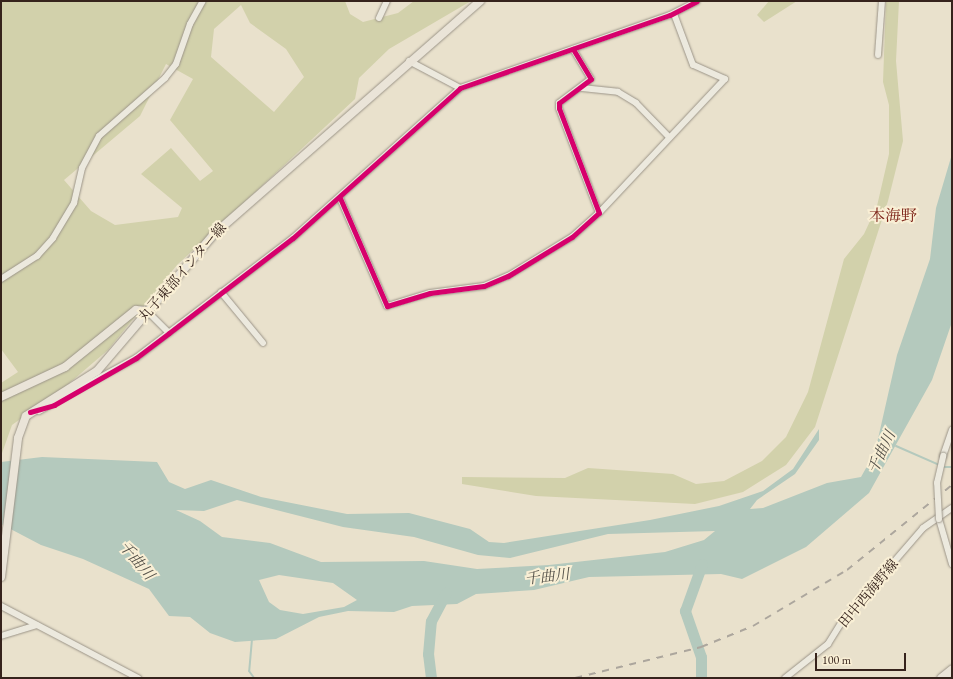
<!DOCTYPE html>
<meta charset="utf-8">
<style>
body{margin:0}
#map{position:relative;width:953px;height:679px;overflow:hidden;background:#e9e1cc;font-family:"EB Garamond","Noto Serif JP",serif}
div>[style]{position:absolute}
.green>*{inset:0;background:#d2d1ab}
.water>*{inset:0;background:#b4c9bd}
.stream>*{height:2px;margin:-1px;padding:0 1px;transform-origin:1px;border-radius:1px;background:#b4c9bd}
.river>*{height:11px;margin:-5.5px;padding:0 5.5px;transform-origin:5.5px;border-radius:5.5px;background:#b4c9bd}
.roads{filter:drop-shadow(0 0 1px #9b9488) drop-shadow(0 0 1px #9b9488)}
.minor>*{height:6px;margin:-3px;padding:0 3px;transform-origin:3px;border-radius:3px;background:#ece9de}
.major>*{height:8px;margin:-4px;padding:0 4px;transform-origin:4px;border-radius:4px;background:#eae4d8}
.highway>*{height:9px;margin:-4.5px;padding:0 4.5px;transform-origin:4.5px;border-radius:4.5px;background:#eae4d8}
.rail>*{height:2px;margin-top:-1px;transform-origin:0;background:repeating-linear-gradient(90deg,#aca69d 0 7px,transparent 0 14px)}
.bridges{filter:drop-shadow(0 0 1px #9b9488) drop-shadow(0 0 1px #9b9488)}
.minor-bridge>*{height:6px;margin:-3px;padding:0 3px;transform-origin:3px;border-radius:3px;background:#ece9de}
.cycleway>*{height:5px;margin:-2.5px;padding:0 2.5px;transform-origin:2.5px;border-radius:2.5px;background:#d6006c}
span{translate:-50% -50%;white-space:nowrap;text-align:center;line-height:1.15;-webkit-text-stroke:4px #f9efd5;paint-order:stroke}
.street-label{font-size:14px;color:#36231c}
.water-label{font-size:15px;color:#55524a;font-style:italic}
.quarter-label{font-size:16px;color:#7a1f14}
.frame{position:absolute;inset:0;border:2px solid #36231c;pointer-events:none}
.scale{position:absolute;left:815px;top:653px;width:91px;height:18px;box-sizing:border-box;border:2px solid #36231c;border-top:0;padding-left:5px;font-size:12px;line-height:14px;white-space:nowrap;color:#36231c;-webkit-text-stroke:3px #f9efd5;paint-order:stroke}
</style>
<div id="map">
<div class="green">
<div style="clip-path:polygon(evenodd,1px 1px,345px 1px,350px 14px,363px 22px,398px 13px,414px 1px,471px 1px,389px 49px,359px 78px,355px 99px,177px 265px,108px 350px,66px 386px,12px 425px,1px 456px,1px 383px,18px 372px,1px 349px,1px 1px,241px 5px,250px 23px,286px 49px,304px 77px,274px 112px,211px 57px,214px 29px,241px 5px,1px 1px,166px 64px,193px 79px,170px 120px,213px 171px,200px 181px,171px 148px,141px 174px,182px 208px,178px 217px,115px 225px,91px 211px,64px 180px,140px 116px,166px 64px)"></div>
<div style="clip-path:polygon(769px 1px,797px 1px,764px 22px,757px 15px)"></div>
<div style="clip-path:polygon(886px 1px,899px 1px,896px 61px,903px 141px,888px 201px,815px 427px,786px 465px,743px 492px,695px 504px,536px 496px,462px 484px,462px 477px,565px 478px,588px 468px,673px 474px,696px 484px,724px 481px,762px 461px,786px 437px,808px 392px,844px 259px,864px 234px,877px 206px,889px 154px,889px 105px,883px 82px)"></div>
</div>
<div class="water">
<div style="clip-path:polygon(evenodd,952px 154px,952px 322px,932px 380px,869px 493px,806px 547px,742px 579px,721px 574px,589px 577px,534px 590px,476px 594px,457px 604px,412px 606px,394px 612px,348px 611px,319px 617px,276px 639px,235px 642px,210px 633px,190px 617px,169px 616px,149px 589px,83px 559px,41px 545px,1px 524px,1px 462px,42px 457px,157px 462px,169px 482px,185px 489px,211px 480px,261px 497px,347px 514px,409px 513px,470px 529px,489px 542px,504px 543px,650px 520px,719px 506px,763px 491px,793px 469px,819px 429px,819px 440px,795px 474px,757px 500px,750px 509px,763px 508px,827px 483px,861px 477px,875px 452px,897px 355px,930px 259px,936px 208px,952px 154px,237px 500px,343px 527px,414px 537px,478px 555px,510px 558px,608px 534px,715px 531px,704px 540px,665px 552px,549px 565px,477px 569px,424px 561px,321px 562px,270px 543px,222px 537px,200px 521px,176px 510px,204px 511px,237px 500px,952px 154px,279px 575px,333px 583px,357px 600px,344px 607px,303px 614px,280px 610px,269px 602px,259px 580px,279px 575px)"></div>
</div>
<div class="stream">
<div style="left:896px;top:446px;width:52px;rotate:23.6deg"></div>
<div style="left:944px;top:467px;width:8px"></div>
<div style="left:252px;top:639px;width:32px;rotate:95deg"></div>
<div style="left:249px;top:671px;width:9px;rotate:54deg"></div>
</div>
<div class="river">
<div style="left:431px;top:678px;width:24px;rotate:-97deg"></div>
<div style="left:428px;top:654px;width:33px;rotate:-85deg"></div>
<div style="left:431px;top:621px;width:32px;rotate:-62deg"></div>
<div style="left:701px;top:678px;width:21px;rotate:-90deg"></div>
<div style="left:701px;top:657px;width:49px;rotate:-109.2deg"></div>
<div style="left:685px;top:611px;width:50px;rotate:-70.1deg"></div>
</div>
<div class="roads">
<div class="minor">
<div style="left:379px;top:18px;width:19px;rotate:-65deg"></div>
<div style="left:878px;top:55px;width:54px;rotate:-85.8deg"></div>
<div style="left:409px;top:61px;width:58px;rotate:27.9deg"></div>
<div style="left:582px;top:88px;width:36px;rotate:6deg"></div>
<div style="left:618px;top:92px;width:21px;rotate:31deg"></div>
<div style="left:636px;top:103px;width:47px;rotate:45.9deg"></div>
<div style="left:340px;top:198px;width:118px;rotate:66.5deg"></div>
<div style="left:387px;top:306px;width:45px;rotate:-16.8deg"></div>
<div style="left:430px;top:293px;width:54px;rotate:-7.4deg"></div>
<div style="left:484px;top:286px;width:26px;rotate:-23deg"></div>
<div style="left:508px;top:276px;width:75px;rotate:-31.4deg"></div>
<div style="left:572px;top:237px;width:36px;rotate:-42deg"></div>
<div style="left:599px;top:213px;width:112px;rotate:-110.9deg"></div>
<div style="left:559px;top:108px;width:5px;rotate:-90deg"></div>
<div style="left:559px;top:103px;width:40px;rotate:-37deg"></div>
<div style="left:591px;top:79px;width:35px;rotate:-121deg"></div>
<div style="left:599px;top:213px;width:184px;rotate:-46.8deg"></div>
<div style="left:725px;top:79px;width:35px;rotate:-156deg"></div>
<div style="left:693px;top:65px;width:54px;rotate:-110.4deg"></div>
<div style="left:1px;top:279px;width:43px;rotate:-32.6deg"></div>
<div style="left:37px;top:256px;width:24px;rotate:-48deg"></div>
<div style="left:53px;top:238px;width:41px;rotate:-59deg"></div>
<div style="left:74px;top:203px;width:36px;rotate:-77deg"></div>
<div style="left:82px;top:168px;width:36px;rotate:-62deg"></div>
<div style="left:99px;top:136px;width:88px;rotate:-41.3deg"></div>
<div style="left:165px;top:78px;width:18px;rotate:-52deg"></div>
<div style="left:176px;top:64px;width:42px;rotate:-70.7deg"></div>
<div style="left:190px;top:24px;width:26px;rotate:-61deg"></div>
<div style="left:221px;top:292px;width:66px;rotate:50.5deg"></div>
<div style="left:147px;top:311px;width:31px;rotate:45deg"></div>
<div style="left:39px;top:411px;width:111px;rotate:-28.7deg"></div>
<div style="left:136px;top:358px;width:198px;rotate:-37.4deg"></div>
<div style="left:293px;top:238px;width:224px;rotate:-41.9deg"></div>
<div style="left:460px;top:88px;width:222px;rotate:-19.2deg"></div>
<div style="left:670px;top:15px;width:30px;rotate:-27deg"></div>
<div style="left:943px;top:456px;width:28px;rotate:-71deg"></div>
<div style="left:939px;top:519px;width:47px;rotate:73.9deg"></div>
<div style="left:1px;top:606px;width:155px;rotate:27.7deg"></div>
<div style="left:1px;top:636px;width:37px;rotate:-17deg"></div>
<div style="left:785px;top:678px;width:55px;rotate:-38.3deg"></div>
<div style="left:828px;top:644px;width:26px;rotate:-58deg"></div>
<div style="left:842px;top:622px;width:124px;rotate:-49.2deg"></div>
<div style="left:923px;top:528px;width:35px;rotate:-35deg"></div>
</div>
<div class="major">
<div style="left:1px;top:397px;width:71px;rotate:-25.1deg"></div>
<div style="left:65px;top:367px;width:91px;rotate:-38.8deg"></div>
<div style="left:136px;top:310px;width:11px;rotate:5deg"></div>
<div style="left:1px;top:577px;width:140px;rotate:-83deg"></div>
<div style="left:18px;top:438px;width:23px;rotate:-70deg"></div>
<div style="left:26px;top:416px;width:84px;rotate:-32.4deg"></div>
<div style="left:97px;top:371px;width:180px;rotate:-49.5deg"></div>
<div style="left:214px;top:234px;width:354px;rotate:-41.2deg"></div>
</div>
<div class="highway">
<div style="left:941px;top:678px;width:14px;rotate:-39deg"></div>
</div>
</div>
<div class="rail">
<div style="left:575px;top:678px;width:130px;rotate:-13.8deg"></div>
<div style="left:701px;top:647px;width:56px;rotate:-22deg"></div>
<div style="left:753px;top:626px;width:109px;rotate:-30.8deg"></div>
<div style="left:847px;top:570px;width:135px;rotate:-39deg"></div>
</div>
<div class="bridges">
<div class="minor-bridge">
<div style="left:939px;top:519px;width:36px;rotate:-93deg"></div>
<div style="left:937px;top:483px;width:28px;rotate:-77deg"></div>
</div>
</div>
<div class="cycleway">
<div style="left:340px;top:198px;width:118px;rotate:66.5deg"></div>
<div style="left:387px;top:306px;width:45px;rotate:-16.8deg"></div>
<div style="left:430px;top:293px;width:54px;rotate:-7.4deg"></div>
<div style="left:484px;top:286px;width:26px;rotate:-23deg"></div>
<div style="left:508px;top:276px;width:75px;rotate:-31.4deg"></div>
<div style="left:572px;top:237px;width:36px;rotate:-42deg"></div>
<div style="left:599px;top:213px;width:112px;rotate:-110.9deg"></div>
<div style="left:559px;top:108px;width:5px;rotate:-90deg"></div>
<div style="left:559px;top:103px;width:40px;rotate:-37deg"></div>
<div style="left:591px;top:79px;width:35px;rotate:-121deg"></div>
<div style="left:30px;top:412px;width:25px;rotate:-16deg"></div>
<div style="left:54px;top:405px;width:95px;rotate:-29.8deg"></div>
<div style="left:136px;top:358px;width:41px;rotate:-37.1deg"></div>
<div style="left:169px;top:333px;width:156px;rotate:-37.5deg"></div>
<div style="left:293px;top:238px;width:224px;rotate:-41.9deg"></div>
<div style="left:460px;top:88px;width:222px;rotate:-19.2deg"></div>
<div style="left:670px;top:15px;width:30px;rotate:-27deg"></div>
</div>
<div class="street-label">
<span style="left:182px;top:272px;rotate:-49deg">丸子東部インター線</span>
<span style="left:868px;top:593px;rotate:-50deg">田中西海野線</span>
</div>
<div class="water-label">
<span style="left:881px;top:452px;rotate:-65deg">千曲川</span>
<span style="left:137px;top:560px;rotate:50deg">千曲川</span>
<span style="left:547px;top:576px;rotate:-7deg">千曲川</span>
</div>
<div class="quarter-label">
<span style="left:893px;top:216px">本海野</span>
</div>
<div class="frame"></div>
<div class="scale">100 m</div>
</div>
